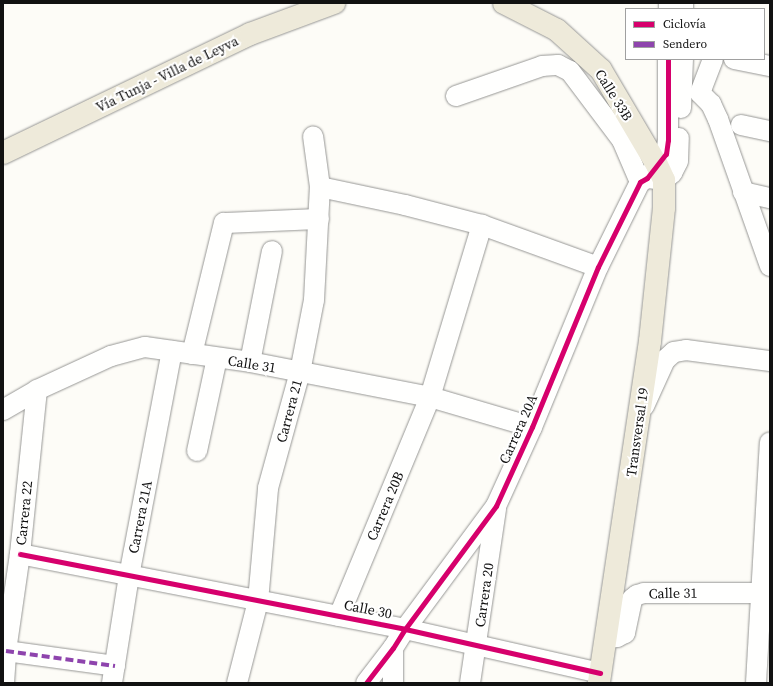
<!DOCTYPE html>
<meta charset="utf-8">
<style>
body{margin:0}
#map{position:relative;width:773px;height:686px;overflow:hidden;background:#fdfcf7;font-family:"Source Serif 4",serif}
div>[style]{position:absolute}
.roads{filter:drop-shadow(0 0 1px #979795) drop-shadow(0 0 1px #979795)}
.minor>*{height:20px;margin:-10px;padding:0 10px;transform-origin:10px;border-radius:10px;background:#fffffe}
.major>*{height:22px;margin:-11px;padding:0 11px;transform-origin:11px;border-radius:11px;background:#eeeada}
.quiet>*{height:4px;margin-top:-2px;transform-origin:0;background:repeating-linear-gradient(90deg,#8e44ad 0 8px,transparent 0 12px)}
.cycleway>*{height:5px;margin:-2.5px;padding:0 2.5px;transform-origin:2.5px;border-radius:2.5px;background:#d6006c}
span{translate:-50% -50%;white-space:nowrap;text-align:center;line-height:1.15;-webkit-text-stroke:4px #fff;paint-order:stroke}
.street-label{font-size:14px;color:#111}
.frame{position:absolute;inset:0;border:4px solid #111;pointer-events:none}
.legend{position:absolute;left:625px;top:8px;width:140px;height:52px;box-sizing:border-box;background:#fff;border:1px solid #a0a0a0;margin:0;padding:5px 7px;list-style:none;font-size:12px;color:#111}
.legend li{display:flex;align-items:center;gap:8px;height:20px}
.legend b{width:20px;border:1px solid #a0a0a0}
</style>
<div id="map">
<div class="roads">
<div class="minor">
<div style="left:683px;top:3px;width:6px;rotate:90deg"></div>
<div style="left:669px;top:9px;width:6px;rotate:-90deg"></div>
<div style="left:734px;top:59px;width:37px;rotate:11deg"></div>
<div style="left:700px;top:93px;width:16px;rotate:45deg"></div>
<div style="left:711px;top:104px;width:17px;rotate:65deg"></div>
<div style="left:718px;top:119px;width:156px;rotate:70.5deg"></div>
<div style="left:700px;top:93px;width:36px;rotate:-69deg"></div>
<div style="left:456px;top:96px;width:91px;rotate:-19.2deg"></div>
<div style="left:542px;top:66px;width:16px;rotate:-4deg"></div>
<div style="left:558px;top:65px;width:13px;rotate:27deg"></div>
<div style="left:570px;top:71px;width:86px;rotate:53deg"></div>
<div style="left:622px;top:140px;width:46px;rotate:66.8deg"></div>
<div style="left:681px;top:108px;width:49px;rotate:-87.7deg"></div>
<div style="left:741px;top:125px;width:30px;rotate:12deg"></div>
<div style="left:649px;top:178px;width:15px;rotate:8deg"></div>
<div style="left:664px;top:180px;width:11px;rotate:-41deg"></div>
<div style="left:672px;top:173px;width:13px;rotate:-63deg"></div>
<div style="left:678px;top:161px;width:23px;rotate:-88deg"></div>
<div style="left:320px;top:187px;width:87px;rotate:12deg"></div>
<div style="left:405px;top:205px;width:80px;rotate:14.6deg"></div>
<div style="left:482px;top:225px;width:123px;rotate:19.9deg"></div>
<div style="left:743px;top:192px;width:28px;rotate:13deg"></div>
<div style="left:192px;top:354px;width:135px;rotate:-76.3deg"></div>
<div style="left:224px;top:223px;width:95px;rotate:-2.4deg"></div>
<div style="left:250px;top:362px;width:113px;rotate:-78.8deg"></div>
<div style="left:644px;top:406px;width:51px;rotate:-65.5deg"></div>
<div style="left:665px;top:360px;width:12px;rotate:-42deg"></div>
<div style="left:674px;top:352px;width:12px;rotate:-9deg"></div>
<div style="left:686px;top:350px;width:85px;rotate:7.5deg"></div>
<div style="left:3px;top:410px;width:39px;rotate:-30deg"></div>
<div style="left:37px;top:390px;width:81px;rotate:-24.7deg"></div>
<div style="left:111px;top:356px;width:35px;rotate:-15deg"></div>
<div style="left:145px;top:347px;width:106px;rotate:8.1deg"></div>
<div style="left:250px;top:362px;width:183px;rotate:11deg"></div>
<div style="left:430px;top:397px;width:106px;rotate:16.4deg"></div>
<div style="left:197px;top:451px;width:95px;rotate:-77.9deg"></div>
<div style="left:20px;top:554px;width:392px;rotate:11deg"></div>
<div style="left:405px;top:629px;width:200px;rotate:12.7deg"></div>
<div style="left:339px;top:616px;width:237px;rotate:-67.4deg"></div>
<div style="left:430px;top:397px;width:180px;rotate:-73.2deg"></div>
<div style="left:606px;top:638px;width:11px;rotate:-5deg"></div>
<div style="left:617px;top:637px;width:9px;rotate:-27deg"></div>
<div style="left:625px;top:633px;width:35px;rotate:-78deg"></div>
<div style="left:632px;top:599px;width:6px;rotate:-39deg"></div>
<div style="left:637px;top:595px;width:7px;rotate:-16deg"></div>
<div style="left:644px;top:593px;width:126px"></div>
<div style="left:6px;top:651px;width:110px;rotate:7.8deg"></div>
<div style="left:4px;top:683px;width:32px;rotate:-86deg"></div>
<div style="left:6px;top:651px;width:98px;rotate:-81.8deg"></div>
<div style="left:20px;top:554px;width:165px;rotate:-84.1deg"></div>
<div style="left:112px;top:683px;width:108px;rotate:-81deg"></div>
<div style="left:129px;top:576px;width:229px;rotate:-79.2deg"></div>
<div style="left:237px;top:683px;width:85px;rotate:-75.6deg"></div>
<div style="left:258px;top:601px;width:113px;rotate:-84.9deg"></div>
<div style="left:268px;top:488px;width:120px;rotate:-74.6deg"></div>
<div style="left:300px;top:372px;width:73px;rotate:-79deg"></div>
<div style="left:314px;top:300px;width:113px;rotate:-87deg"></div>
<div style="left:320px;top:187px;width:51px;rotate:-97.8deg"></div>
<div style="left:366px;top:683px;width:44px;rotate:-52.4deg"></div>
<div style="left:393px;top:648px;width:22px;rotate:-58deg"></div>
<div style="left:405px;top:629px;width:153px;rotate:-53.5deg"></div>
<div style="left:496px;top:506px;width:87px;rotate:-65.5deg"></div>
<div style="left:532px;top:427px;width:173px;rotate:-67.6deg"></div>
<div style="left:598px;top:267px;width:95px;rotate:-63.7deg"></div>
<div style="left:640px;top:182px;width:8px;rotate:-30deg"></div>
<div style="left:647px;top:178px;width:31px;rotate:-52deg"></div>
<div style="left:666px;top:154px;width:14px;rotate:-82deg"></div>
<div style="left:668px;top:140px;width:81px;rotate:-90deg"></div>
<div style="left:393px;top:683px;width:35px;rotate:-90deg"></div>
<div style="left:470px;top:683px;width:176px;rotate:-81.5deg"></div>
<div style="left:756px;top:683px;width:241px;rotate:-86.7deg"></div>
</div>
<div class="major">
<div style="left:504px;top:3px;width:59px;rotate:27deg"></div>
<div style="left:557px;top:30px;width:59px;rotate:42.3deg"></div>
<div style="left:601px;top:70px;width:110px;rotate:59.5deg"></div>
<div style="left:657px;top:165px;width:17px;rotate:65deg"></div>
<div style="left:664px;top:180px;width:28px;rotate:90deg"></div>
<div style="left:664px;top:208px;width:134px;rotate:96deg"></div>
<div style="left:650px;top:341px;width:346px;rotate:98.5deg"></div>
<div style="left:3px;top:153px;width:274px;rotate:-25.7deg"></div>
<div style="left:250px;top:34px;width:90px;rotate:-20.3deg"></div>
</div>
</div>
<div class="quiet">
<div style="left:6px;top:651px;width:110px;rotate:7.8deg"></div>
</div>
<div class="cycleway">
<div style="left:20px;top:554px;width:392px;rotate:11deg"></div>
<div style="left:405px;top:629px;width:200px;rotate:12.7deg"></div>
<div style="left:366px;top:683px;width:44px;rotate:-52.4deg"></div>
<div style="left:393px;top:648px;width:22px;rotate:-58deg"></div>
<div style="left:405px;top:629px;width:153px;rotate:-53.5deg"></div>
<div style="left:496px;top:506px;width:87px;rotate:-65.5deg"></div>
<div style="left:532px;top:427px;width:173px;rotate:-67.6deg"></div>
<div style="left:598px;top:267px;width:95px;rotate:-63.7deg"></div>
<div style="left:640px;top:182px;width:8px;rotate:-30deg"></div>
<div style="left:647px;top:178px;width:31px;rotate:-52deg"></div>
<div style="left:666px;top:154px;width:14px;rotate:-82deg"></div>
<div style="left:668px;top:140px;width:81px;rotate:-90deg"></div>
</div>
<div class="street-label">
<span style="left:167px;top:74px;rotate:-26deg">Vía Tunja - Villa de Leyva</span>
<span style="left:614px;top:95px;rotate:58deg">Calle 33B</span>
<span style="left:252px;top:364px;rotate:9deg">Calle 31</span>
<span style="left:289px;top:411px;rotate:-75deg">Carrera 21</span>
<span style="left:518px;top:429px;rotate:-66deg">Carrera 20A</span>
<span style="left:637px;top:432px;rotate:-82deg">Transversal 19</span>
<span style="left:385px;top:506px;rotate:-67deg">Carrera 20B</span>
<span style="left:24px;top:513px;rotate:-84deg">Carrera 22</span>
<span style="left:140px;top:517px;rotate:-79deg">Carrera 21A</span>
<span style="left:673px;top:593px;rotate:-1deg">Calle 31</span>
<span style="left:484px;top:595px;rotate:-82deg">Carrera 20</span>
<span style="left:368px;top:609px;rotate:11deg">Calle 30</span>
</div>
<div class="frame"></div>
<ul class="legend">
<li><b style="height:5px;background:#d6006c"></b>Ciclovía</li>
<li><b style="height:5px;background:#8e44ad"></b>Sendero</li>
</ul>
</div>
